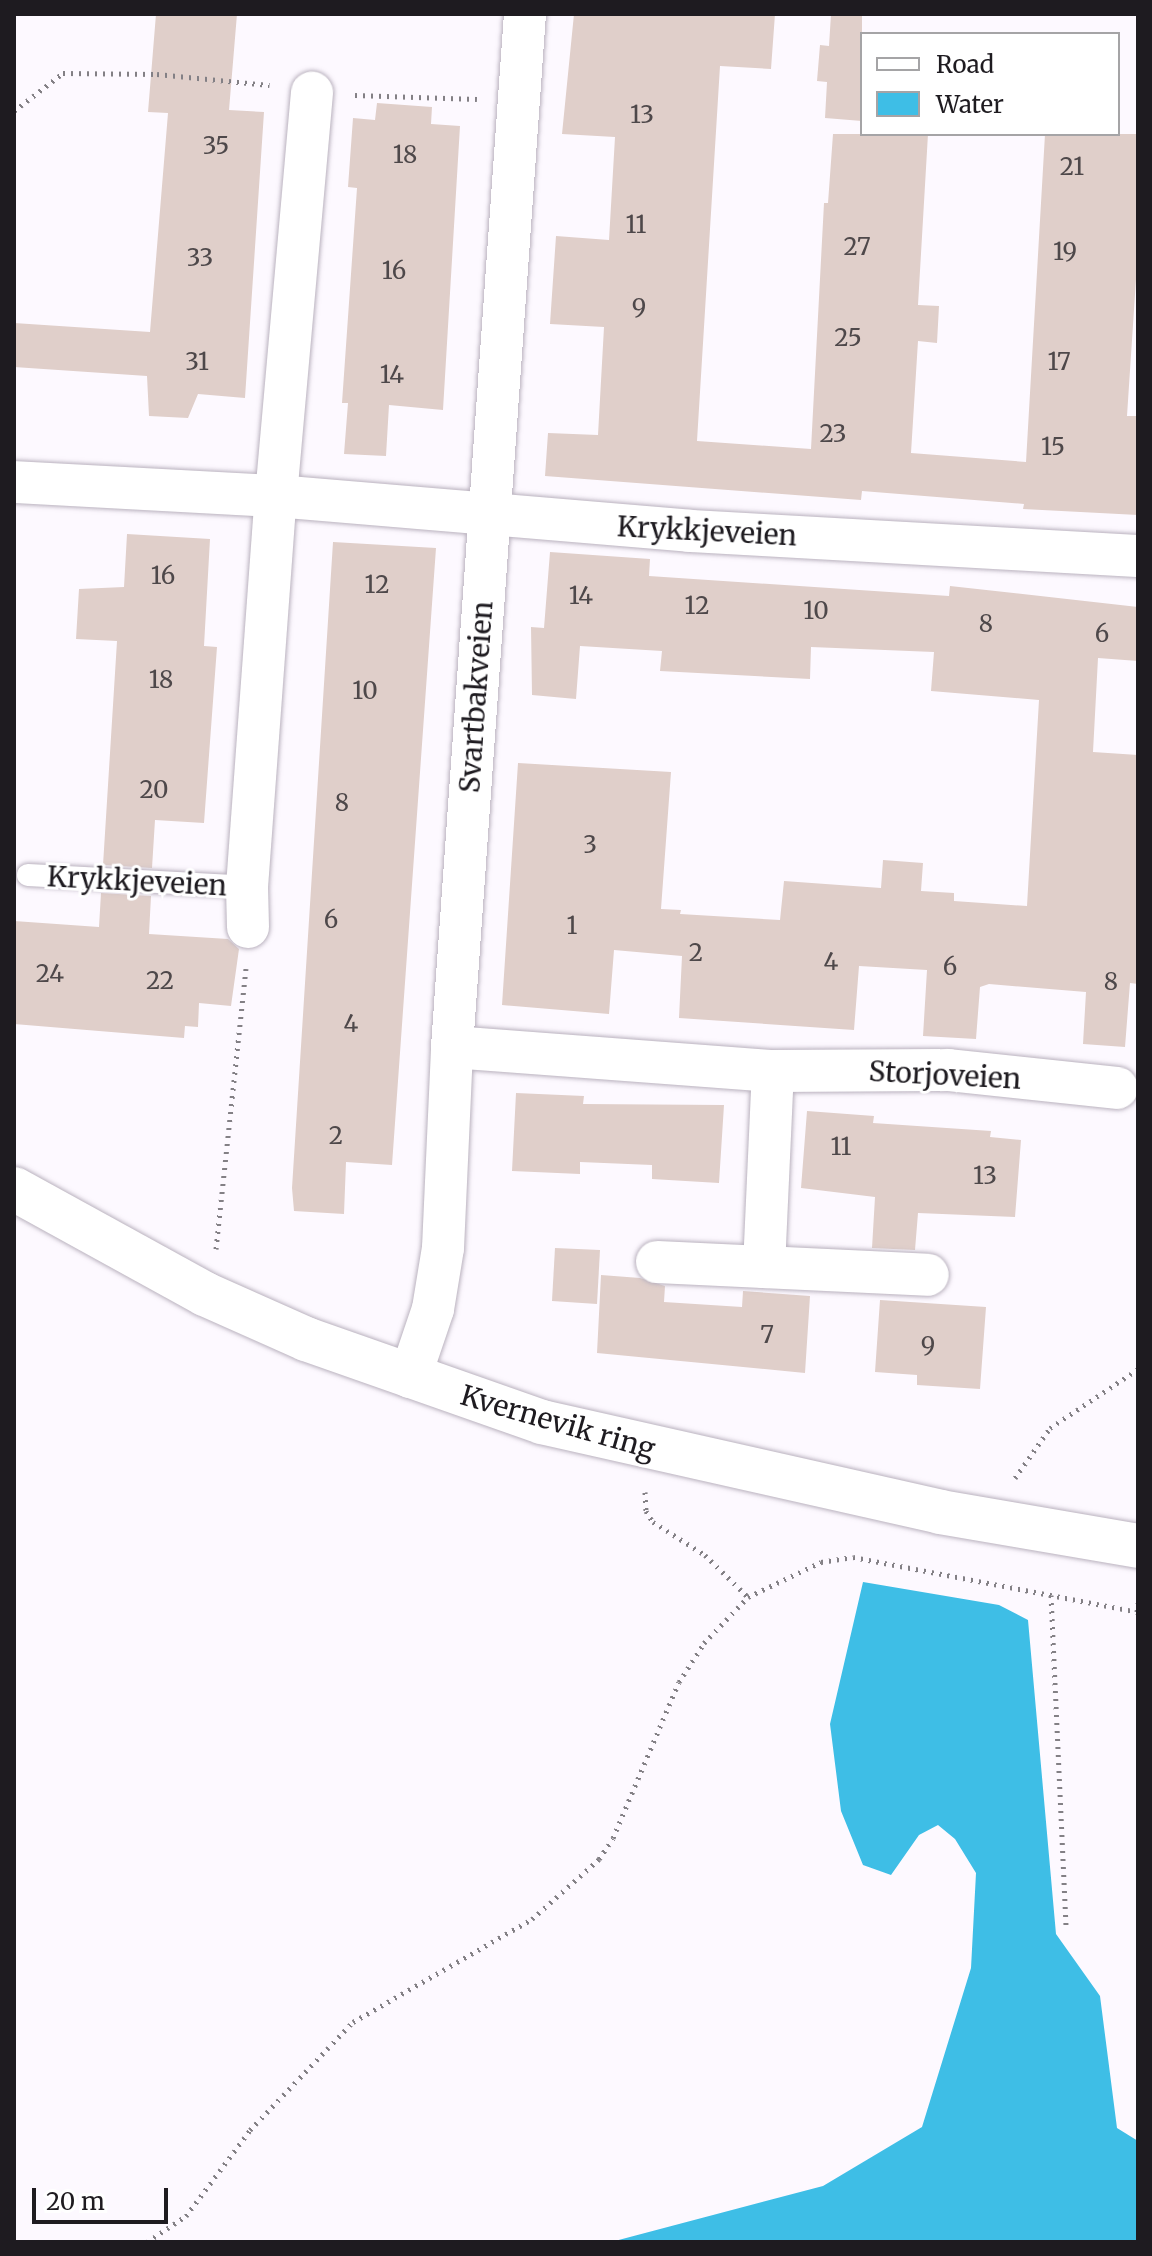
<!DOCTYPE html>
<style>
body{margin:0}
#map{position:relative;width:1152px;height:2256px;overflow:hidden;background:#fdf9ff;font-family:Merriweather,serif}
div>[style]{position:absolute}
.water>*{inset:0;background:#3ebee6}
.building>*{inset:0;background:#e0cfca}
.path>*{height:5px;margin-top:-2.5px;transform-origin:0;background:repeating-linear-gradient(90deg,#838085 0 2px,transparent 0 8px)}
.roads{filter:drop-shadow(0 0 2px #bab2bf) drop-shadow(0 0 2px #bab2bf)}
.lane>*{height:22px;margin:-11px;padding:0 11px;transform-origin:11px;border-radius:11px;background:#fff}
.street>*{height:42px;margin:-21px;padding:0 21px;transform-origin:21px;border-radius:21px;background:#fff}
.secondary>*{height:44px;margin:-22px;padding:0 22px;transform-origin:22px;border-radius:22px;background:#fff}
span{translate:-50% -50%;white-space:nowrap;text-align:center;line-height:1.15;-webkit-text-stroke:6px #fff;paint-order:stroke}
.number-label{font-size:24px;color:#4e484a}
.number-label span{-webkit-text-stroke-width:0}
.street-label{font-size:28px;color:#1e1b20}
.frame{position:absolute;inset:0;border:16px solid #1e1b20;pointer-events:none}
.legend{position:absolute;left:860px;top:32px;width:260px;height:104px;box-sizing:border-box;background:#fff;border:2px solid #a5a4a6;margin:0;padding:10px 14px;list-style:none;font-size:24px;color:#1e1b20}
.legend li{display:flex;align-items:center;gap:16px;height:40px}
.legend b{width:40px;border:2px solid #a5a4a6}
.scale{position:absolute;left:32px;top:2188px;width:136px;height:36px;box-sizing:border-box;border:4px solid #1e1b20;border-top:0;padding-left:10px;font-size:24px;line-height:28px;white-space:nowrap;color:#1e1b20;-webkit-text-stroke:6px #fff;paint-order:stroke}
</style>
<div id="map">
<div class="water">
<div style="clip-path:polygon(863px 1582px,999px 1605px,1028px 1620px,1056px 1934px,1100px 1996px,1117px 2128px,1138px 2141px,1138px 2242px,611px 2242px,823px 2186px,922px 2127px,971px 1968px,976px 1873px,955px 1839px,938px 1825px,919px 1835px,891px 1875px,863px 1865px,841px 1811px,830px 1724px)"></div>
</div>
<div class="building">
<div style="clip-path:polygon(156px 14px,237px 14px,229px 110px,264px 112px,245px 398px,198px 394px,188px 418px,149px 416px,147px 376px,14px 367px,14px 323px,150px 332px,168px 113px,148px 112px)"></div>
<div style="clip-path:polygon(574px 14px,775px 14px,771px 69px,720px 66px,697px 441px,811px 449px,824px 203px,828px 203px,833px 134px,928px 134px,918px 305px,939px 306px,937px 343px,918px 341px,911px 453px,1026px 462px,1045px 134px,1138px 134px,1138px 249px,1127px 416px,1138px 416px,1138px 515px,1023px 509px,1024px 504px,862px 491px,861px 500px,545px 476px,548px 433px,598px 435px,604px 327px,550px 324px,556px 236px,609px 240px,615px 137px,562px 134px)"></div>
<div style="clip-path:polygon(831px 14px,862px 14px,862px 121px,825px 118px,827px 82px,817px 81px,820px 45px,829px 46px)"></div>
<div style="clip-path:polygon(377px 103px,432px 107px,431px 124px,460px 126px,443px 410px,389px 405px,386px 456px,344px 454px,348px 403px,342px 403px,357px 188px,348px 187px,353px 118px,375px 120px)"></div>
<div style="clip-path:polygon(127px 534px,210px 539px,204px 646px,217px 647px,204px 823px,155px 820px,152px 868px,103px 865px,117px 641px,76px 639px,79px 589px,124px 587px)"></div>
<div style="clip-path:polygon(333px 542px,436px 548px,392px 1165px,346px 1162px,344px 1214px,294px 1211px,292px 1188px)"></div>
<div style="clip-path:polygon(550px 552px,650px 559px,649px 576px,949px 596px,950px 586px,1138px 607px,1138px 661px,1098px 658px,1093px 752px,1138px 755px,1138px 984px,1130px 983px,1125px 1047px,1083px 1044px,1086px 992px,989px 984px,980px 987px,976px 1039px,923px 1036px,927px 970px,859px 966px,854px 1030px,679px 1018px,682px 956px,614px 950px,609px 1014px,502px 1005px,518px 763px,671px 772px,661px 909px,681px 910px,680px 914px,780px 920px,784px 881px,881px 888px,883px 860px,923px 863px,921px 891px,954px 893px,954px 901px,1027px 906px,1039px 700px,931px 691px,934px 652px,811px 647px,810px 679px,660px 671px,662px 651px,580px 646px,576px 699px,532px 695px,531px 627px,544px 628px)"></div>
<div style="clip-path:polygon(101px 893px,151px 896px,149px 934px,228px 939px,239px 949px,231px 1006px,199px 1003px,198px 1027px,185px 1026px,184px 1038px,14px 1024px,14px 921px,99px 927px)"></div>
<div style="clip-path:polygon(516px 1093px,584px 1096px,583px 1104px,724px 1105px,719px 1183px,652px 1179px,652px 1165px,580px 1162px,580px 1174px,512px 1171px)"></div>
<div style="clip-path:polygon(807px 1111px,874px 1116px,873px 1123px,991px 1131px,990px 1137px,1021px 1140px,1015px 1217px,918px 1213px,915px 1250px,872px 1248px,875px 1197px,801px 1188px)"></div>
<div style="clip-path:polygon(555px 1248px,600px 1250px,597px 1304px,552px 1301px)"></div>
<div style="clip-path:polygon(601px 1275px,640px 1278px,665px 1286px,664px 1302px,742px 1307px,743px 1291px,810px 1296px,805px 1373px,597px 1353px)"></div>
<div style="clip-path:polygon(880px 1300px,986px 1307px,980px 1389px,917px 1385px,917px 1375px,875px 1372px)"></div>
</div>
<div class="path">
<div style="left:355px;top:95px;width:122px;rotate:1.9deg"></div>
<div style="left:14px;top:111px;width:62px;rotate:-37.8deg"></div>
<div style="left:63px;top:73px;width:94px;rotate:0.6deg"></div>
<div style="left:157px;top:74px;width:113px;rotate:5.6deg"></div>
<div style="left:216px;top:1249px;width:282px;rotate:-83.9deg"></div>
<div style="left:1015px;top:1478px;width:61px;rotate:-55deg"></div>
<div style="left:1050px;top:1428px;width:106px;rotate:-33.8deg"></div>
<div style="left:645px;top:1492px;width:19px;rotate:87deg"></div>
<div style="left:646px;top:1511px;width:13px;rotate:58deg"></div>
<div style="left:653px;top:1522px;width:62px;rotate:32.4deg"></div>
<div style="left:705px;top:1555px;width:60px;rotate:44.3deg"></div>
<div style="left:1051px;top:1595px;width:334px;rotate:87.4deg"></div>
<div style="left:1137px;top:1612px;width:9px;rotate:-84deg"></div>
<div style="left:147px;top:2242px;width:47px;rotate:-33.7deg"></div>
<div style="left:186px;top:2216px;width:107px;rotate:-53.3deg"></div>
<div style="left:250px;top:2130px;width:149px;rotate:-46.4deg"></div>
<div style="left:353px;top:2022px;width:207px;rotate:-29.9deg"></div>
<div style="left:532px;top:1919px;width:90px;rotate:-41.8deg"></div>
<div style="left:599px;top:1859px;width:25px;rotate:-56deg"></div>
<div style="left:613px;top:1838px;width:169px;rotate:-67.1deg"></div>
<div style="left:679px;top:1682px;width:46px;rotate:-57.3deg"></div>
<div style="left:704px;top:1643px;width:64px;rotate:-46.3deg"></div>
<div style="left:748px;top:1597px;width:81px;rotate:-25.6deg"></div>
<div style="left:821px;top:1562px;width:32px;rotate:-9deg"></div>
<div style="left:853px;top:1557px;width:290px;rotate:10.9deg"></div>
</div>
<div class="roads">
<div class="lane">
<div style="left:28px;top:875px;width:219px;rotate:3.1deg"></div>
</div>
<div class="street">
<div style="left:14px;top:482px;width:262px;rotate:3.1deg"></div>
<div style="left:276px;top:496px;width:415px;rotate:4.8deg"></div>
<div style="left:690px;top:531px;width:449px;rotate:3.2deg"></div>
<div style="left:248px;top:927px;width:40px;rotate:-91.4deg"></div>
<div style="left:247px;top:887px;width:392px;rotate:-85.8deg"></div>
<div style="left:276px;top:496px;width:405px;rotate:-84.9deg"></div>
<div style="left:452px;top:1047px;width:322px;rotate:4.3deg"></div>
<div style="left:773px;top:1071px;width:176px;rotate:-0.3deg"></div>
<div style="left:949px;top:1070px;width:169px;rotate:6.1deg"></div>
<div style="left:657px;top:1262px;width:271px;rotate:2.7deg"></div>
<div style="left:764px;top:1267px;width:196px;rotate:-87.4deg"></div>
<div style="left:410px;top:1377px;width:72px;rotate:-71.3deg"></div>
<div style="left:433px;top:1309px;width:62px;rotate:-80.7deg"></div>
<div style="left:443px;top:1248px;width:201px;rotate:-87.4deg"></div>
<div style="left:452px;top:1047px;width:1036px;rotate:-85.96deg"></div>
</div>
<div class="secondary">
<div style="left:14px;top:1189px;width:218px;rotate:28.8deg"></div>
<div style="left:205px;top:1294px;width:111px;rotate:24deg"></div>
<div style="left:306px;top:1339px;width:250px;rotate:19.4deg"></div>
<div style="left:542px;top:1422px;width:408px;rotate:12.7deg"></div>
<div style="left:940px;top:1512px;width:201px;rotate:9.7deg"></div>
</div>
</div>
<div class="number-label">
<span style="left:642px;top:115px">13</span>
<span style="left:216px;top:146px">35</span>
<span style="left:405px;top:155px">18</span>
<span style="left:1072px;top:167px">21</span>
<span style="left:636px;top:225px">11</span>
<span style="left:857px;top:247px">27</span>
<span style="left:1065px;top:252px">19</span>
<span style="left:200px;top:258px">33</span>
<span style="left:394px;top:271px">16</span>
<span style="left:639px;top:308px">9</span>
<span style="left:848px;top:338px">25</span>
<span style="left:197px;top:362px">31</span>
<span style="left:1059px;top:362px">17</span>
<span style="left:392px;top:375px">14</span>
<span style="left:833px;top:434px">23</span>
<span style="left:1053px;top:447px">15</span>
<span style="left:163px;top:576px">16</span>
<span style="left:377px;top:585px">12</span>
<span style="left:581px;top:596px">14</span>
<span style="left:697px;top:606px">12</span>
<span style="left:816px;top:611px">10</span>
<span style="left:986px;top:624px">8</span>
<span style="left:1102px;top:634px">6</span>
<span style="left:161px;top:680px">18</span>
<span style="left:365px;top:691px">10</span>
<span style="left:154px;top:790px">20</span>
<span style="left:342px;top:803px">8</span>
<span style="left:590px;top:845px">3</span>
<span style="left:331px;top:920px">6</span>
<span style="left:572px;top:926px">1</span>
<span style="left:696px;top:953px">2</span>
<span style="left:831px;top:962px">4</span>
<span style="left:950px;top:967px">6</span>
<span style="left:50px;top:974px">24</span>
<span style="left:160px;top:981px">22</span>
<span style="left:1111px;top:982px">8</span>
<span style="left:351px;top:1024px">4</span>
<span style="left:336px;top:1136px">2</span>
<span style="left:841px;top:1147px">11</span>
<span style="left:985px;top:1176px">13</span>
<span style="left:767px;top:1335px">7</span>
<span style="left:928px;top:1346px">9</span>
</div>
<div class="street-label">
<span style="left:707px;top:531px;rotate:3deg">Krykkjeveien</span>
<span style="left:476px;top:697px;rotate:-86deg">Svartbakveien</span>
<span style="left:137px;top:881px;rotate:3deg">Krykkjeveien</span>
<span style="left:945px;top:1075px;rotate:3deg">Storjoveien</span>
<span style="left:558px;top:1422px;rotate:16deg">Kvernevik ring</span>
</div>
<div class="frame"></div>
<ul class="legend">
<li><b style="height:10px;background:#fff"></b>Road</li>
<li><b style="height:22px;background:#3ebee6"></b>Water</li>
</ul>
<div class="scale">20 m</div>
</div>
